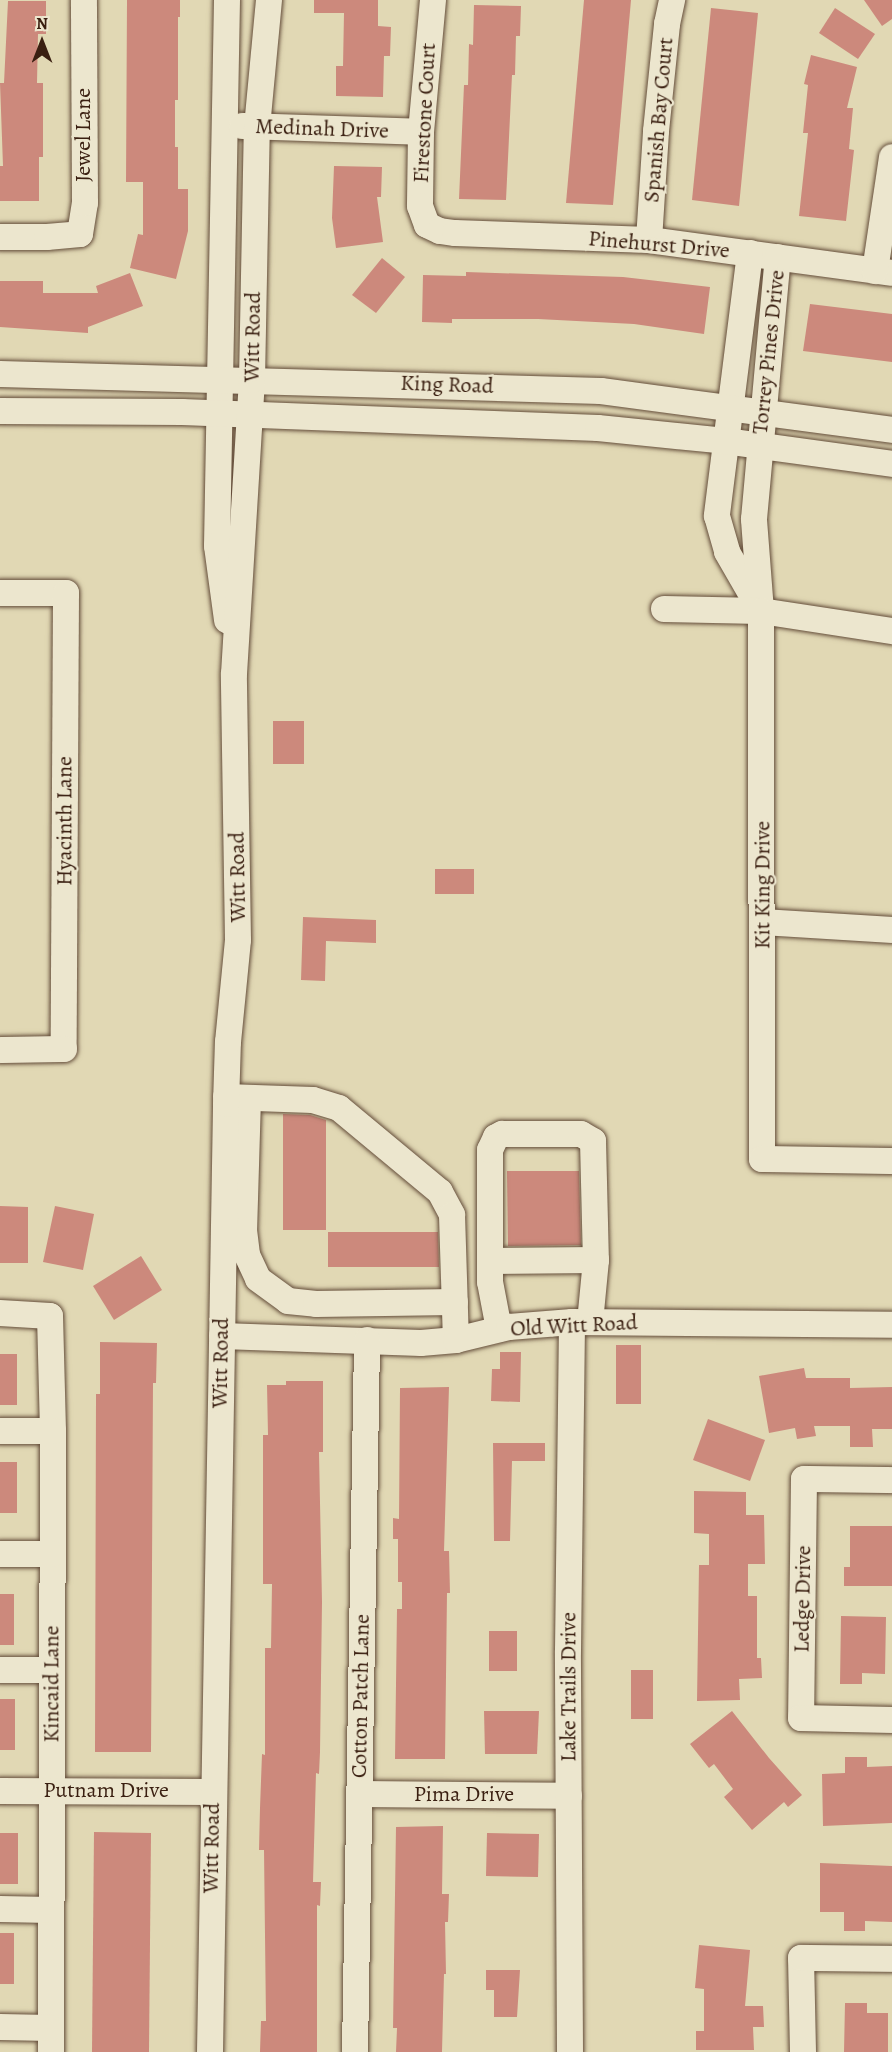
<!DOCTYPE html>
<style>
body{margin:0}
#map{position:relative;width:892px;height:2052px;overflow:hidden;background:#e1d8b4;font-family:Alegreya,serif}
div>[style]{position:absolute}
.building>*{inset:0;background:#cc897c}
.roads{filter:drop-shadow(0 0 2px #644d3a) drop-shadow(0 0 2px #644d3a)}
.minor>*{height:26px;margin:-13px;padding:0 13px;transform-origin:13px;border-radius:13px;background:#ece6ce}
span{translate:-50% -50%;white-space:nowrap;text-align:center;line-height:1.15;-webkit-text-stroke:4.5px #ece6ce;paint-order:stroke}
.street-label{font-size:22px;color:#3a1f11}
.north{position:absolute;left:12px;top:12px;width:60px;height:60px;-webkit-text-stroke:4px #ece6ce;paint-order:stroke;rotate:0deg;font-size:16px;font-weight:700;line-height:24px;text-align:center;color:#3a1f11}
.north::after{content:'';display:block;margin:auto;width:21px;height:27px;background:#3a1f11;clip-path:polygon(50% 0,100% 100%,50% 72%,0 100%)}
</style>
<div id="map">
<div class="building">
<div style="clip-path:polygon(127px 0,180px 0,180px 17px,178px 17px,178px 100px,175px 100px,175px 147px,178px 147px,178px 189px,188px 189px,188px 231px,176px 279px,130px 268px,138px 234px,143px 235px,143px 182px,126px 182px)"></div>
<div style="clip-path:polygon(314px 0,378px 0,378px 26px,391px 27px,390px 56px,384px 56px,383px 97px,336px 96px,336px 66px,343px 66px,344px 13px,314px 13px)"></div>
<div style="clip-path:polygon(584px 0,631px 0,613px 205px,566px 203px)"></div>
<div style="clip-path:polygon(864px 0,892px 0,892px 19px,882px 26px)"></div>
<div style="clip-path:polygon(8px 1px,46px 1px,46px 34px,38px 34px,37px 83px,43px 83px,43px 157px,39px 157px,39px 201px,0 201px,0 166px,3px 166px,0 83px,4px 83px)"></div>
<div style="clip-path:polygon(474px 5px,521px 6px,520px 36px,516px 36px,515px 75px,512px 75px,506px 200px,459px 199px,464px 85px,468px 85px,469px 44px,473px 45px)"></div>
<div style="clip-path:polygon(711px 8px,758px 13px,739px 206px,692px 200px)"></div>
<div style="clip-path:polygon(835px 8px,875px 34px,858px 59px,819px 33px)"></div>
<div style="clip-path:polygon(811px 55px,857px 67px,847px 108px,853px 108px,849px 149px,854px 150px,846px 221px,799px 216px,808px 133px,803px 133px,808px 85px,804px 84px)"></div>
<div style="clip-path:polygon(334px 166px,382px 167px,381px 197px,377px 197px,383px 242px,336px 248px,332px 218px)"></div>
<div style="clip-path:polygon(382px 258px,405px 277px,376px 313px,352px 295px)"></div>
<div style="clip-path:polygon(466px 272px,623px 277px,710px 287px,704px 334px,634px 324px,538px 319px,452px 319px,452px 323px,422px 322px,423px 275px,466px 276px)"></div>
<div style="clip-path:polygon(130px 273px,143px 306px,88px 327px,88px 333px,0 327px,0 281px,43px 281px,43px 293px,98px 293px,96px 286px)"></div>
<div style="clip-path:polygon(810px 304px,892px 314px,892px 362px,803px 351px)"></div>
<div style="clip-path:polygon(273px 721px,304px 721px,304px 764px,273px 764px)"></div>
<div style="clip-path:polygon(435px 869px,474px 869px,474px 894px,435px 894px)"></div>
<div style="clip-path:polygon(303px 917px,376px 920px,376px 943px,326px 941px,325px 981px,301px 980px)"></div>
<div style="clip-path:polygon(283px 1114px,310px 1115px,326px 1120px,326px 1230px,283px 1230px)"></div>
<div style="clip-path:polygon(507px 1171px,579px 1171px,581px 1245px,508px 1246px)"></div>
<div style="clip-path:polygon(0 1206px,28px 1207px,28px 1263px,0 1263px)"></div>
<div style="clip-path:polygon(55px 1206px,94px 1214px,83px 1270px,43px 1262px)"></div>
<div style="clip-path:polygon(328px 1232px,438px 1232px,439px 1267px,328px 1267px)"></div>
<div style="clip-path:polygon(141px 1256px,162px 1290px,114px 1320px,93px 1286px)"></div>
<div style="clip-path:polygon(100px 1342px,157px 1343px,156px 1383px,153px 1383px,151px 1752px,95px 1752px,96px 1394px,100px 1394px)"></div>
<div style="clip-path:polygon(616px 1345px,641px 1345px,641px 1404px,616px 1404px)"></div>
<div style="clip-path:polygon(500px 1352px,521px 1352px,520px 1402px,491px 1401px,492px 1369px,500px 1369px)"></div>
<div style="clip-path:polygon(0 1354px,17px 1354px,17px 1405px,0 1405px)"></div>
<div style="clip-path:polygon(804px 1368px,806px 1378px,850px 1378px,850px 1388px,892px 1387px,892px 1429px,872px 1429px,873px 1447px,850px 1447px,850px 1426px,814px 1426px,816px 1436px,797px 1439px,795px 1428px,769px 1433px,759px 1376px)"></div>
<div style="clip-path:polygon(286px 1381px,323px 1381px,323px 1452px,319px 1452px,322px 1602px,320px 1752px,319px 1774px,316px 1773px,313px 1882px,321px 1882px,320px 1906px,317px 1905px,317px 2052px,260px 2052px,261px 2021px,266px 2021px,264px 1850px,259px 1850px,260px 1808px,262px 1754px,265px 1755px,265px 1648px,271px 1648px,272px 1584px,263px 1584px,263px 1435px,268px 1435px,267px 1385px,286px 1385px)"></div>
<div style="clip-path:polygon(449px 1387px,444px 1551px,449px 1551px,450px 1593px,447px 1593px,445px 1759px,395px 1759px,397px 1609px,402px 1609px,402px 1582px,398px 1582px,398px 1539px,393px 1539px,393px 1518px,399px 1519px,400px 1388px)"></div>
<div style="clip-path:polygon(708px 1419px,765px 1440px,750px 1481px,693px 1460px)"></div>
<div style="clip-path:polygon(493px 1443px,545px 1443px,545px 1461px,512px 1461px,510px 1541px,494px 1541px)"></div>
<div style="clip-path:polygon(0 1462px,17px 1462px,17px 1513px,0 1513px)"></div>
<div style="clip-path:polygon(694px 1491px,746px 1492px,746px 1515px,764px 1515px,765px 1564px,748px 1564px,748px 1596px,757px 1596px,757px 1658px,761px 1658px,762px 1678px,739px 1679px,740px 1700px,697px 1701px,699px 1565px,709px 1565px,709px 1534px,694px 1533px)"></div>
<div style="clip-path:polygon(850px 1526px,892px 1526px,892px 1586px,844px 1586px,844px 1567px,850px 1567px)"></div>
<div style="clip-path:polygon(0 1594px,14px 1594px,14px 1645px,0 1645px)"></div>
<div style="clip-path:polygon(841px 1616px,886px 1617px,885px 1674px,862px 1673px,862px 1684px,840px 1684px)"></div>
<div style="clip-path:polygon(489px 1631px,517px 1631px,517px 1671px,489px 1671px)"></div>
<div style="clip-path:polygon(631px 1670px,653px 1670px,653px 1719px,631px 1719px)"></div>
<div style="clip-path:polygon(0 1699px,15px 1699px,15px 1750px,0 1750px)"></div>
<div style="clip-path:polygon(484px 1711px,539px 1711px,537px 1754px,485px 1754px)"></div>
<div style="clip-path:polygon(732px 1711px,769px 1758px,802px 1795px,788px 1807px,784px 1802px,752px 1830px,724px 1797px,733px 1789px,714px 1764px,709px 1768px,690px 1744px)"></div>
<div style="clip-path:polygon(845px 1757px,867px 1757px,867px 1767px,892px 1766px,892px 1823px,823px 1826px,822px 1774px,845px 1773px)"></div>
<div style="clip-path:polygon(443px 1826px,442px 1894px,449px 1894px,448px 1922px,445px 1922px,446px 1974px,444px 1974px,442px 2052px,396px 2052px,397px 2028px,393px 2028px,396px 1827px)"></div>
<div style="clip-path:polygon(94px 1832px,151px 1833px,149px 2052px,92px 2052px)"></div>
<div style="clip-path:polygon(0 1833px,18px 1833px,18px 1884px,0 1884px)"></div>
<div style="clip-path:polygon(487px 1833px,539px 1834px,538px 1877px,486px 1876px)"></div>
<div style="clip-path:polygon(820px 1863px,892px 1866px,892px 1922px,865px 1921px,865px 1931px,844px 1931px,844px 1912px,820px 1912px)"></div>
<div style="clip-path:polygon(0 1933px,14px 1933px,14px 1984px,0 1984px)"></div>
<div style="clip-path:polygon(699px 1945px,750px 1950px,745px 2006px,763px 2006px,764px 2027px,753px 2027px,754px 2050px,696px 2050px,696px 2031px,704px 2031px,704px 1989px,695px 1988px)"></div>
<div style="clip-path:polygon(486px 1970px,520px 1970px,517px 2017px,494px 2017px,494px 1990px,486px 1990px)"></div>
<div style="clip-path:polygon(845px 2003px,867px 2003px,867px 2013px,888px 2013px,888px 2052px,844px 2052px)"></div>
</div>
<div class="roads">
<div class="minor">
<div style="left:227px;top:0;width:546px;rotate:91.05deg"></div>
<div style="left:217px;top:546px;width:75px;rotate:82.3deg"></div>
<div style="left:433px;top:0;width:133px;rotate:95.2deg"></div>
<div style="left:421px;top:132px;width:74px;rotate:90.8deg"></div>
<div style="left:420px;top:206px;width:20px;rotate:70deg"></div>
<div style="left:427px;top:225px;width:14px;rotate:25deg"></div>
<div style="left:440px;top:231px;width:15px;rotate:8deg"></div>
<div style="left:455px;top:233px;width:194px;rotate:2.1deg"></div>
<div style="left:649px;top:240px;width:245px;rotate:7.7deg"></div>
<div style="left:242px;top:126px;width:179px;rotate:1.9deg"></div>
<div style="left:0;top:237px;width:47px"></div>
<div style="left:47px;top:237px;width:33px;rotate:-5deg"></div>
<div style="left:80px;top:234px;width:31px;rotate:-81deg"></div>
<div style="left:85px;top:203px;width:203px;rotate:-90.3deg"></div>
<div style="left:649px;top:240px;width:109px;rotate:-86.3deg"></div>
<div style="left:656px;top:131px;width:108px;rotate:-84.1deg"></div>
<div style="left:667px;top:24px;width:25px;rotate:-78deg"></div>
<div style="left:750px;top:253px;width:265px;rotate:97.2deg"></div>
<div style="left:717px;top:516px;width:37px;rotate:74deg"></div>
<div style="left:727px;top:552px;width:68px;rotate:60deg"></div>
<div style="left:761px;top:611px;width:92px;rotate:-94.4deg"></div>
<div style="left:754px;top:519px;width:263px;rotate:-84.8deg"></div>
<div style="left:875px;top:271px;width:115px;rotate:-81.5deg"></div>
<div style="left:0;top:374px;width:601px;rotate:1.62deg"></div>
<div style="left:601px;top:391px;width:294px;rotate:7.6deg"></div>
<div style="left:0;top:411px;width:182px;rotate:0.3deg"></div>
<div style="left:182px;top:412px;width:416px;rotate:2.2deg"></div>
<div style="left:598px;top:428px;width:128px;rotate:5.8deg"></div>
<div style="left:725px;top:441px;width:169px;rotate:7.8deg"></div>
<div style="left:0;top:593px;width:66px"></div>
<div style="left:66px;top:593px;width:456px;rotate:90.3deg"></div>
<div style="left:64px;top:1049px;width:64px;rotate:179.1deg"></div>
<div style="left:664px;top:609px;width:97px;rotate:1.2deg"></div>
<div style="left:761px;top:611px;width:133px;rotate:8.7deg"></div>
<div style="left:761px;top:611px;width:548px;rotate:89.9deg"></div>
<div style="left:762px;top:1159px;width:130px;rotate:0.9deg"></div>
<div style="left:763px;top:922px;width:129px;rotate:3.5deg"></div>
<div style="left:226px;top:1097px;width:87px;rotate:2deg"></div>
<div style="left:313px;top:1100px;width:27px;rotate:17deg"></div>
<div style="left:339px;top:1108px;width:131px;rotate:39.7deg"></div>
<div style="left:440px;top:1192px;width:26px;rotate:62deg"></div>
<div style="left:452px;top:1215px;width:125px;rotate:88.2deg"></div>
<div style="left:248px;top:1098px;width:132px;rotate:91.7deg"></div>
<div style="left:244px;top:1230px;width:25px;rotate:83deg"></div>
<div style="left:247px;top:1255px;width:26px;rotate:65deg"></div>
<div style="left:258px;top:1279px;width:37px;rotate:36deg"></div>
<div style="left:288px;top:1301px;width:28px;rotate:6deg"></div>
<div style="left:316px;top:1304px;width:139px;rotate:-0.8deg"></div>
<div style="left:490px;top:1261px;width:106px;rotate:-0.5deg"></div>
<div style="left:0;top:1313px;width:50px;rotate:3.4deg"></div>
<div style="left:50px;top:1316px;width:115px;rotate:88.5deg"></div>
<div style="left:53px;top:1431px;width:621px;rotate:90.18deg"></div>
<div style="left:499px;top:1329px;width:48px;rotate:-100.8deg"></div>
<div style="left:490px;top:1282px;width:132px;rotate:-90deg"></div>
<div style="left:490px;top:1150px;width:14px;rotate:-65deg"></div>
<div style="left:496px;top:1137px;width:7px;rotate:-27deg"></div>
<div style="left:502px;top:1134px;width:79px"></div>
<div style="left:581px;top:1134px;width:14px;rotate:30deg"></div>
<div style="left:593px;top:1141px;width:119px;rotate:88.6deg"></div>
<div style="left:596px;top:1260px;width:62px;rotate:95.5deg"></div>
<div style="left:222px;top:1336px;width:199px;rotate:2deg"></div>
<div style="left:421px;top:1343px;width:35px;rotate:-5deg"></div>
<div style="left:456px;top:1340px;width:55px;rotate:-13.8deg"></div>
<div style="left:509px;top:1327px;width:63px;rotate:-4.5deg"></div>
<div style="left:572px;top:1322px;width:320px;rotate:0.5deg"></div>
<div style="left:0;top:1431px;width:53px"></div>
<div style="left:892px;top:1480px;width:88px;rotate:-179.3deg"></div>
<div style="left:804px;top:1479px;width:239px;rotate:90.7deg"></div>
<div style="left:801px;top:1718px;width:91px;rotate:1.3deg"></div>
<div style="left:0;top:1554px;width:52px"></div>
<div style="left:0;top:1670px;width:52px"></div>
<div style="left:0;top:1791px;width:213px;rotate:0.3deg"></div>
<div style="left:359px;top:1794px;width:210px;rotate:0.5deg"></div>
<div style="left:0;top:1909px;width:51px;rotate:1.1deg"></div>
<div style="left:0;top:2027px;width:51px;rotate:1.1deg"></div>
<div style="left:210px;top:2052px;width:948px;rotate:-89.03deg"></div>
<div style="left:226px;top:1104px;width:62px;rotate:-88.2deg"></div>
<div style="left:228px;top:1042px;width:102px;rotate:-84.4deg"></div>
<div style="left:238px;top:940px;width:266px;rotate:-90.9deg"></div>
<div style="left:234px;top:674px;width:295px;rotate:-86.5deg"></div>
<div style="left:252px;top:380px;width:253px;rotate:-88.9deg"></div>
<div style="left:257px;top:127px;width:128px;rotate:-84.6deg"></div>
<div style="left:355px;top:2052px;width:712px;rotate:-89.03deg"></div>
<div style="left:570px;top:2052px;width:401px;rotate:-90.3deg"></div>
<div style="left:568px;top:1651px;width:329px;rotate:-89.3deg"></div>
<div style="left:803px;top:2052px;width:94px;rotate:-91.2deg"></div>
<div style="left:801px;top:1958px;width:91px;rotate:0.6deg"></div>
</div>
</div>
<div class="street-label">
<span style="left:425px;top:113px;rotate:-87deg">Firestone Court</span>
<span style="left:659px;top:120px;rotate:-85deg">Spanish Bay Court</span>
<span style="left:322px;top:129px;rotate:2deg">Medinah Drive</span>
<span style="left:84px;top:135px;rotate:-90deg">Jewel Lane</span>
<span style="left:659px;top:245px;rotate:5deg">Pinehurst Drive</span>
<span style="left:253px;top:337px;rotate:-89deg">Witt Road</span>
<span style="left:769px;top:352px;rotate:-84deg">Torrey Pines Drive</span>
<span style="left:447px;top:385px;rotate:2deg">King Road</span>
<span style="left:65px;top:821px;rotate:-90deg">Hyacinth Lane</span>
<span style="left:238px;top:877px;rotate:-91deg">Witt Road</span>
<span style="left:763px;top:885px;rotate:-90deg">Kit King Drive</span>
<span style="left:574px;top:1326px;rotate:-3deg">Old Witt Road</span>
<span style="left:221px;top:1363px;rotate:-89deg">Witt Road</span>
<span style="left:803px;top:1599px;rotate:-89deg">Ledge Drive</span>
<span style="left:52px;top:1684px;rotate:-90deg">Kincaid Lane</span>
<span style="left:569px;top:1687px;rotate:-90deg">Lake Trails Drive</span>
<span style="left:361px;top:1696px;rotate:-89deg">Cotton Patch Lane</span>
<span style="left:106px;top:1791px">Putnam Drive</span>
<span style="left:464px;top:1795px">Pima Drive</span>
<span style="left:212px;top:1848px;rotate:-89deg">Witt Road</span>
</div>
<div class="north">N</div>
</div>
